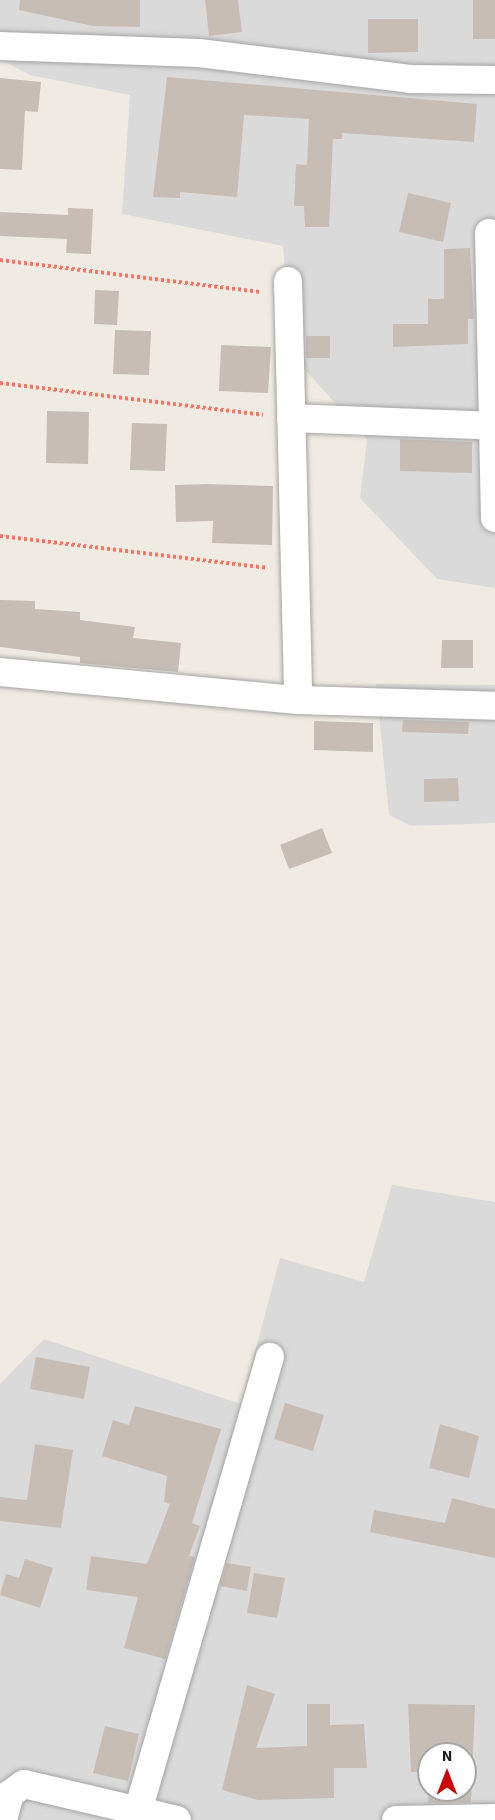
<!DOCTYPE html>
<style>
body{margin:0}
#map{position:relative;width:495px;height:1820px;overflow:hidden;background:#efebe2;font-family:"Source Sans 3",sans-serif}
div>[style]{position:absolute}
.residential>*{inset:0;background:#dbdada}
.building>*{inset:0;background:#c7bdb5}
.path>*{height:4px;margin-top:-2px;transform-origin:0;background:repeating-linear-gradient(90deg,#ff7364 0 3px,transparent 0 6px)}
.roads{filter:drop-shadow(0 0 2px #a4a4a4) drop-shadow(0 0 2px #a4a4a4)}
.street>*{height:28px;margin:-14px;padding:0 14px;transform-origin:14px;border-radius:14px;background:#fff}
span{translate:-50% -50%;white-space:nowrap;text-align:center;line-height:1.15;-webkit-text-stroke:6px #fff;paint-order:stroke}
.north{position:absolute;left:417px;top:1742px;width:60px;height:60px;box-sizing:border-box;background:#fff;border:2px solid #a5a5a5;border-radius:50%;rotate:0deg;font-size:16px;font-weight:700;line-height:24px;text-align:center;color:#1d1d1d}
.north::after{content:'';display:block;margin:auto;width:21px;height:27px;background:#cb0001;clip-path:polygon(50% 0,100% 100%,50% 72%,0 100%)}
</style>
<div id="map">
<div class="residential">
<div style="clip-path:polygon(0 0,495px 0,495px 588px,437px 579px,360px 498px,367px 439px,293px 356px,283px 246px,122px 214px,130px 95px,30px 75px,0 59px)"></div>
<div style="clip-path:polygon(376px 684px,495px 685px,495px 823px,411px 826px,389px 815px)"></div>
<div style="clip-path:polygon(evenodd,392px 1185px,495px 1202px,495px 1820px,0 1820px,0 1384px,44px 1339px,241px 1404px,280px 1258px,364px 1282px,392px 1185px,429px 1754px,465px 1754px,465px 1790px,429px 1790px,429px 1754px)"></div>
</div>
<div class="building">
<div style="clip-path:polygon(20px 0,140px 0,140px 27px,93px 26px,19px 10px)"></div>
<div style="clip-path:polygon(205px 0,238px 0,242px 32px,209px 36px)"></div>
<div style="clip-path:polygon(473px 0,495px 0,495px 39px,473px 39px)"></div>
<div style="clip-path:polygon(368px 19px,418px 19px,418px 52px,368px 53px)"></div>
<div style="clip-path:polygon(167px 77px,477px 104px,474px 142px,342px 133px,342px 139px,333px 139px,329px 227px,305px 227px,304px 206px,294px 206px,296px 164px,307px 165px,309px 119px,244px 115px,237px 197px,180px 192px,180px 198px,153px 197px)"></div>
<div style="clip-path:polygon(0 78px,41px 82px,38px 112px,25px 111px,22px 170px,0 169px)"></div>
<div style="clip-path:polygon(408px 193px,451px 203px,443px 242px,399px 232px)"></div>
<div style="clip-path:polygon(68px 208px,93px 209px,91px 254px,66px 253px,67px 239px,0 236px,0 212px,68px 215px)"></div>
<div style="clip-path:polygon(470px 248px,474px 319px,468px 319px,468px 344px,393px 347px,393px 324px,428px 324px,428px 299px,444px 299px,444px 249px)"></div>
<div style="clip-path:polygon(95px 290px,119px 291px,117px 325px,94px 324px)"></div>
<div style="clip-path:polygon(115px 330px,151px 331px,149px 375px,113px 374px)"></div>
<div style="clip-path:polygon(306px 336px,330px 336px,330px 358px,306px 358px)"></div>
<div style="clip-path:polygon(221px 345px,271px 347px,268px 393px,219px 391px)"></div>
<div style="clip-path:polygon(47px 411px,89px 412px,88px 464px,46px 463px)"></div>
<div style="clip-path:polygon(132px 423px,167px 424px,165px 471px,130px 470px)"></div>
<div style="clip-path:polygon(400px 439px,472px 442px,472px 473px,400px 471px)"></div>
<div style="clip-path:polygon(207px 484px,273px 486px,272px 545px,212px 543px,213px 521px,176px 522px,175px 485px)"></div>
<div style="clip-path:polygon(0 600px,35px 601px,35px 609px,80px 612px,80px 620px,135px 627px,133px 638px,181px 643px,178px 672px,80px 663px,80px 657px,0 647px)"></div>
<div style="clip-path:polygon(442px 640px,473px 640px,473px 668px,441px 668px)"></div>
<div style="clip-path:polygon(403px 720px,469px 722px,468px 734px,402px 732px)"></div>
<div style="clip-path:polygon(314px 721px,373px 723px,373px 752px,314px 750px)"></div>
<div style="clip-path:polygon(458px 778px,459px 801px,424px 802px,424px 779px)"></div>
<div style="clip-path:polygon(322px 828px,332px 853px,289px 869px,280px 845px)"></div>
<div style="clip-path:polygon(36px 1357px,90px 1367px,84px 1399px,30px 1389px)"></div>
<div style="clip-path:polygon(285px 1403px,324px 1415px,313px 1451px,274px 1439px)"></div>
<div style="clip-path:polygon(135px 1406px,221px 1429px,192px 1523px,200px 1526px,189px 1556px,195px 1557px,165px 1659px,124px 1648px,138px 1597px,86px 1590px,91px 1556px,147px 1564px,170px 1504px,164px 1502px,167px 1476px,102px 1456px,113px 1420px,129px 1425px)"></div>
<div style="clip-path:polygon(440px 1424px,479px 1436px,469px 1478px,429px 1468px)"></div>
<div style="clip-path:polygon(35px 1444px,73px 1450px,61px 1528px,0 1521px,0 1497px,27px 1500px)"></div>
<div style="clip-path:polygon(452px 1498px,495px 1509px,495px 1558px,370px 1532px,374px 1510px,445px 1523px)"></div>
<div style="clip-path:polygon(25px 1559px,53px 1568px,40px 1608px,0 1595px,6px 1574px,19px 1578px)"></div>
<div style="clip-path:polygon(227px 1563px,251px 1567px,247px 1591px,220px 1586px)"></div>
<div style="clip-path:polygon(254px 1573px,285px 1578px,277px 1618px,247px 1613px)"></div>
<div style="clip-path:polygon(247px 1685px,275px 1694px,256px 1748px,307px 1746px,307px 1704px,330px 1704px,330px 1725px,364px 1724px,367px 1768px,334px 1768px,334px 1798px,258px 1800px,222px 1790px)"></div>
<div style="clip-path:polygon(408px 1704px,475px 1705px,471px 1802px,428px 1803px,429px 1789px,465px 1790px,465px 1754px,429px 1754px,429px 1772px,411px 1772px)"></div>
<div style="clip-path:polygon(105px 1726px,139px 1734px,128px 1781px,93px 1773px)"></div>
</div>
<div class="path">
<div style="left:0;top:260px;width:262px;rotate:7deg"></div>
<div style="left:0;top:383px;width:265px;rotate:6.9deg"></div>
<div style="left:0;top:536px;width:269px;rotate:6.8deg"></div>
</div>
<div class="roads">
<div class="street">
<div style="left:0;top:46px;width:199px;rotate:2deg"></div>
<div style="left:199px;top:53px;width:213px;rotate:7deg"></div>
<div style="left:410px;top:79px;width:85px;rotate:0.7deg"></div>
<div style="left:489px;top:233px;width:285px;rotate:88.8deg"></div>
<div style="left:288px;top:281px;width:419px;rotate:88.6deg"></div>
<div style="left:291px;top:418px;width:204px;rotate:2.2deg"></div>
<div style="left:0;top:672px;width:299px;rotate:5.4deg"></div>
<div style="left:298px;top:700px;width:197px;rotate:1.7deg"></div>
<div style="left:138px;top:1811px;width:473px;rotate:-73.8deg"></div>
<div style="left:3px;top:1820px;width:27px;rotate:-75deg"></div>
<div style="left:10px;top:1794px;width:17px;rotate:-36deg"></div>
<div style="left:24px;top:1784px;width:157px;rotate:13.2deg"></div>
<div style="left:396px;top:1820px;width:99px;rotate:-1.2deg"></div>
</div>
</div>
<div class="north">N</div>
</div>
